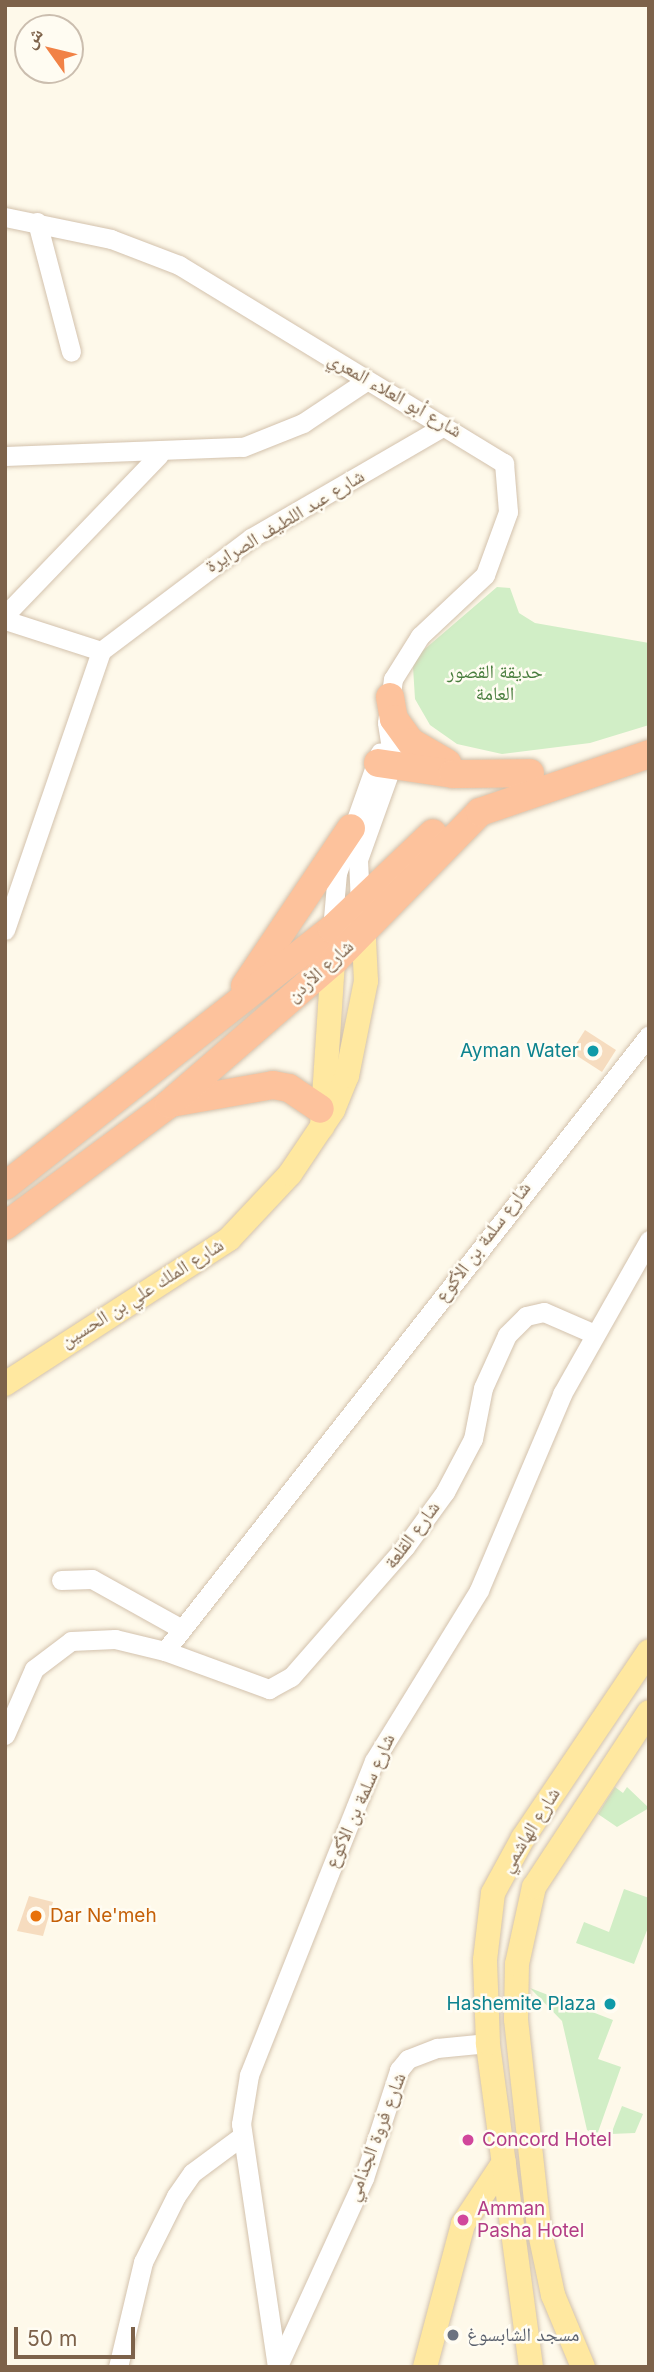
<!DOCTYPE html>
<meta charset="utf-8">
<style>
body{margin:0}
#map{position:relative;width:654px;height:2372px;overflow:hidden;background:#fef9ea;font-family:Inter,"Noto Naskh Arabic",sans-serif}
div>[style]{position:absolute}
.green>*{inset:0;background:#d1eec6}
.building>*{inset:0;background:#f6dcbf}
.roads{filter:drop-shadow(0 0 2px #d3c2ad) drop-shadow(0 0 2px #d3c2ad)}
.minor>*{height:19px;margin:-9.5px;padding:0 9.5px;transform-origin:9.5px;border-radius:9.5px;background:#fff}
.major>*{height:24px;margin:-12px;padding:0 12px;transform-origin:12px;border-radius:12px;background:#ffe8a0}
.highway>*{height:28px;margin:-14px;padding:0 14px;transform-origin:14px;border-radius:14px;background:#fdc29c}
.dots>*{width:19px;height:19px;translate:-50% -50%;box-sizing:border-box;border:4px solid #fffcf2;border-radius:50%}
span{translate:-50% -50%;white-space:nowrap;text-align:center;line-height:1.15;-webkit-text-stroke:5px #fffcf2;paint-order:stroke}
.street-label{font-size:19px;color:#7d624a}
.park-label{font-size:19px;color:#487d3d}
.culture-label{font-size:19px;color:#0d838f}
.right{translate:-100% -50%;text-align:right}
.food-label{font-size:19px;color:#c56008}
.left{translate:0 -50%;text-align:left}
.hotel-label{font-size:19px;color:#b23c85}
.worship-label{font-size:19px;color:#5b616d}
.frame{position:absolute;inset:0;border:7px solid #7d624a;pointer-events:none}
.north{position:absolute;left:14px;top:14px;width:70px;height:70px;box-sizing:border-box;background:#fffcf2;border:2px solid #cbbeaf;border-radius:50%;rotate:304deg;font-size:19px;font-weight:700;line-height:28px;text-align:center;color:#7d624a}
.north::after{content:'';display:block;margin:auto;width:24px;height:32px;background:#f18246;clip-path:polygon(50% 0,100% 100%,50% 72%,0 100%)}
.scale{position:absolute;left:14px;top:2327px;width:121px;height:32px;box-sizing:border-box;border:4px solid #7d624a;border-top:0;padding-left:9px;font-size:21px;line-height:24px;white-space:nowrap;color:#7d624a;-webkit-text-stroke:5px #fffcf2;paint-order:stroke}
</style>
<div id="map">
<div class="green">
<div style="clip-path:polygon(497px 587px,510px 588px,519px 613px,535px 623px,649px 643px,649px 725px,590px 743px,502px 754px,457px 744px,430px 725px,415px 699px,413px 667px,419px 654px)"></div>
<div style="clip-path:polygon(615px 1787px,623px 1793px,627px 1787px,649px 1808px,617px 1827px,598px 1814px)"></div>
<div style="clip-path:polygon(624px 1889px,649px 1898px,649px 1925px,634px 1964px,576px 1943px,584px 1922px,609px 1932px)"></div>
<div style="clip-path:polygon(530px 1988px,613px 2020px,598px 2059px,621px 2067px,597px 2135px,587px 2130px,562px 2021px)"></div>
<div style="clip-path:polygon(622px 2106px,643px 2114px,635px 2133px,611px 2134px)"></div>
</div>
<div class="building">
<div style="clip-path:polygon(585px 1030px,616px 1050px,602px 1072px,571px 1052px)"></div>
<div style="clip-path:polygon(29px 1896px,53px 1902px,43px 1936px,17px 1931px)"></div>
</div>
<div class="roads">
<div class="minor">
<div style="left:5px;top:217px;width:108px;rotate:11.7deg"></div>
<div style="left:111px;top:239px;width:73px;rotate:20.9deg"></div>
<div style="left:179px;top:265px;width:381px;rotate:31.4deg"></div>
<div style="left:504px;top:463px;width:49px;rotate:85.3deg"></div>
<div style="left:508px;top:512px;width:67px;rotate:110.1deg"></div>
<div style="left:485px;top:575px;width:89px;rotate:136.8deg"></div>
<div style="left:420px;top:636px;width:51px;rotate:122.1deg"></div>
<div style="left:393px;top:679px;width:44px;rotate:97.8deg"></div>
<div style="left:387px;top:723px;width:39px;rotate:81deg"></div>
<div style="left:393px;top:762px;width:104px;rotate:109.7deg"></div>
<div style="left:358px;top:860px;width:42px;rotate:87.3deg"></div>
<div style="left:37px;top:222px;width:134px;rotate:75.3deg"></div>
<div style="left:5px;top:456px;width:238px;rotate:-2.2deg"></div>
<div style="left:243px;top:447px;width:65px;rotate:-21.8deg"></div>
<div style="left:303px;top:423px;width:76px;rotate:-33.7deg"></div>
<div style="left:5px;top:615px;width:222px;rotate:-46.1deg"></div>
<div style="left:5px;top:620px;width:101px;rotate:17.9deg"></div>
<div style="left:332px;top:929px;width:56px;rotate:-84.9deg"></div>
<div style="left:337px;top:873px;width:128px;rotate:-70.4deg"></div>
<div style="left:5px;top:930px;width:295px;rotate:-71deg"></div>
<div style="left:101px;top:651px;width:188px;rotate:-37deg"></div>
<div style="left:251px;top:538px;width:223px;rotate:-30.1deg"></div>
<div style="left:61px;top:1580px;width:31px;rotate:-2deg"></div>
<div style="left:92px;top:1579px;width:103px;rotate:29.1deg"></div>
<div style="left:165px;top:1651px;width:783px;rotate:-51.84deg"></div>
<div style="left:5px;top:1735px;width:72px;rotate:-66.3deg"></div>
<div style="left:34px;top:1669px;width:46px;rotate:-37.1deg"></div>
<div style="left:71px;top:1641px;width:44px;rotate:-2.6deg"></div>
<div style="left:115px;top:1639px;width:51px;rotate:13.5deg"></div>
<div style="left:165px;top:1651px;width:111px;rotate:20.1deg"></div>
<div style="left:269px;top:1689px;width:25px;rotate:-29deg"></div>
<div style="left:291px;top:1677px;width:173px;rotate:-48.8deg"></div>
<div style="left:405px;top:1547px;width:68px;rotate:-54deg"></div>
<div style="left:445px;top:1492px;width:60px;rotate:-62.2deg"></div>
<div style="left:473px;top:1439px;width:52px;rotate:-78.9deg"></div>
<div style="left:483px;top:1388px;width:58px;rotate:-65.6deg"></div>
<div style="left:507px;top:1335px;width:27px;rotate:-45deg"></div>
<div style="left:526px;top:1316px;width:18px;rotate:-13deg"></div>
<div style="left:544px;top:1312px;width:52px;rotate:23.6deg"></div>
<div style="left:278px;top:2366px;width:207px;rotate:-65.4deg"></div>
<div style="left:364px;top:2178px;width:114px;rotate:-72deg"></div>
<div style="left:399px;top:2070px;width:14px;rotate:-51deg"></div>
<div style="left:408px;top:2059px;width:31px;rotate:-21deg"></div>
<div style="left:437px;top:2048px;width:51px;rotate:-5.6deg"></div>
<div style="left:118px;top:2367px;width:108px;rotate:-76.6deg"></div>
<div style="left:143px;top:2262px;width:74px;rotate:-63.4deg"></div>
<div style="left:176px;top:2196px;width:28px;rotate:-55deg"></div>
<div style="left:192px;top:2173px;width:62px;rotate:-36.5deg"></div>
<div style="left:277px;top:2367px;width:246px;rotate:-98.4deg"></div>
<div style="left:241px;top:2124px;width:50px;rotate:-80.7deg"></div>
<div style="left:249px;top:2075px;width:338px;rotate:-68.3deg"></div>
<div style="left:374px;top:1761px;width:201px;rotate:-58.4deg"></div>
<div style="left:479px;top:1590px;width:213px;rotate:-67deg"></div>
<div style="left:562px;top:1394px;width:177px;rotate:-60.5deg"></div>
</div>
<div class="major">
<div style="left:322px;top:1127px;width:180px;rotate:-86.2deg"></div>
<div style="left:5px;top:1384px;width:267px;rotate:-32.9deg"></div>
<div style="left:229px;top:1239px;width:89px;rotate:-46.8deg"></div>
<div style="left:290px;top:1174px;width:77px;rotate:-56.1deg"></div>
<div style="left:333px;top:1110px;width:37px;rotate:-68deg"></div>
<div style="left:347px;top:1076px;width:97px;rotate:-78.7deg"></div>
<div style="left:366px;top:981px;width:62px;rotate:-92.8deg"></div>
<div style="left:425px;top:2367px;width:148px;rotate:-75.1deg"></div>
<div style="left:463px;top:2224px;width:74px;rotate:-56.5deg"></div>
<div style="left:531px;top:2367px;width:327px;rotate:-97.6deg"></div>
<div style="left:488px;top:2043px;width:83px;rotate:-92.1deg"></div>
<div style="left:485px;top:1960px;width:67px;rotate:-83.2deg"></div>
<div style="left:493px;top:1893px;width:63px;rotate:-61.4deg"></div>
<div style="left:523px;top:1838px;width:225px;rotate:-56deg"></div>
<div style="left:583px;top:2367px;width:78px;rotate:-112.6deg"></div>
<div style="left:553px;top:2295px;width:68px;rotate:-101.8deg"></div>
<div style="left:539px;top:2228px;width:210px;rotate:-96.3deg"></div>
<div style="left:516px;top:2019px;width:55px;rotate:-89deg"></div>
<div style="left:517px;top:1964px;width:79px;rotate:-77.6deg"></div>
<div style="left:534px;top:1887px;width:209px;rotate:-56.7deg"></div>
</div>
<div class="highway">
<div style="left:390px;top:697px;width:22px;rotate:80deg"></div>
<div style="left:394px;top:719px;width:29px;rotate:54deg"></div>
<div style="left:411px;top:742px;width:42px;rotate:30.3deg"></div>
<div style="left:378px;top:763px;width:76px;rotate:8.3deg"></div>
<div style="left:453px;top:774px;width:77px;rotate:-0.7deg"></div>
<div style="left:245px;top:986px;width:190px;rotate:-56.1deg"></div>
<div style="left:171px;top:1103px;width:104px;rotate:-10deg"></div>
<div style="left:273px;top:1085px;width:16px;rotate:11deg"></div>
<div style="left:289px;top:1088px;width:37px;rotate:34deg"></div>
<div style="left:5px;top:1186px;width:416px;rotate:-38.2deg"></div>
<div style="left:332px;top:929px;width:139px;rotate:-43.5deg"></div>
<div style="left:5px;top:1226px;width:204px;rotate:-36.6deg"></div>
<div style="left:169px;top:1104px;width:220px;rotate:-40.9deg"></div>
<div style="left:335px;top:960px;width:207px;rotate:-45.6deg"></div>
<div style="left:480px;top:812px;width:179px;rotate:-18.9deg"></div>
</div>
</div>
<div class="dots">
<div style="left:593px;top:1051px;background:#0f9aa8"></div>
<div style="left:36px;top:1916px;background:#e8710a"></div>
<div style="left:610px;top:2004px;background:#0f9aa8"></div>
<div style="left:468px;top:2140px;background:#d1479c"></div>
<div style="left:463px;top:2220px;background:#d1479c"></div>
<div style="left:453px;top:2335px;background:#6b7280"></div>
</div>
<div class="street-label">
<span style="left:395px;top:395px;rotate:30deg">شارع أبو العلاء المعري</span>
<span style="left:285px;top:521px;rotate:-31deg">شارع عبد اللطيف الصرايرة</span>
<span style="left:320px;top:971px;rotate:-42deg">شارع الأردن</span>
<span style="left:483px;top:1242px;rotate:-53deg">شارع سلمة بن الأكوع</span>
<span style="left:142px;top:1293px;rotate:-32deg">شارع الملك علي بن الحسين</span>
<span style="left:412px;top:1535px;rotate:-53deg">شارع القلعة</span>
<span style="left:360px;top:1801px;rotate:-66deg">شارع سلمة بن الأكوع</span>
<span style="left:530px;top:1830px;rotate:-58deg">شارع الهاشمي</span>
<span style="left:376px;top:2137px;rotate:-69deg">شارع فروة الجذامي</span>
</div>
<div class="park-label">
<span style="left:495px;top:683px">حديقة القصور<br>العامة</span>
</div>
<div class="culture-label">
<span class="right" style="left:579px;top:1051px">Ayman Water</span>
<span class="right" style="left:596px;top:2004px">Hashemite Plaza</span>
</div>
<div class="food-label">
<span class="left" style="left:50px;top:1916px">Dar Ne'meh</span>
</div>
<div class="hotel-label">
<span class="left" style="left:482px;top:2140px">Concord Hotel</span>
<span class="left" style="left:477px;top:2220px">Amman<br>Pasha Hotel</span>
</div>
<div class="worship-label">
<span class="left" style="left:467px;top:2335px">مسجد الشابسوغ</span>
</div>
<div class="frame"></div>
<div class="north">ش</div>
<div class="scale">50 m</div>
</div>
